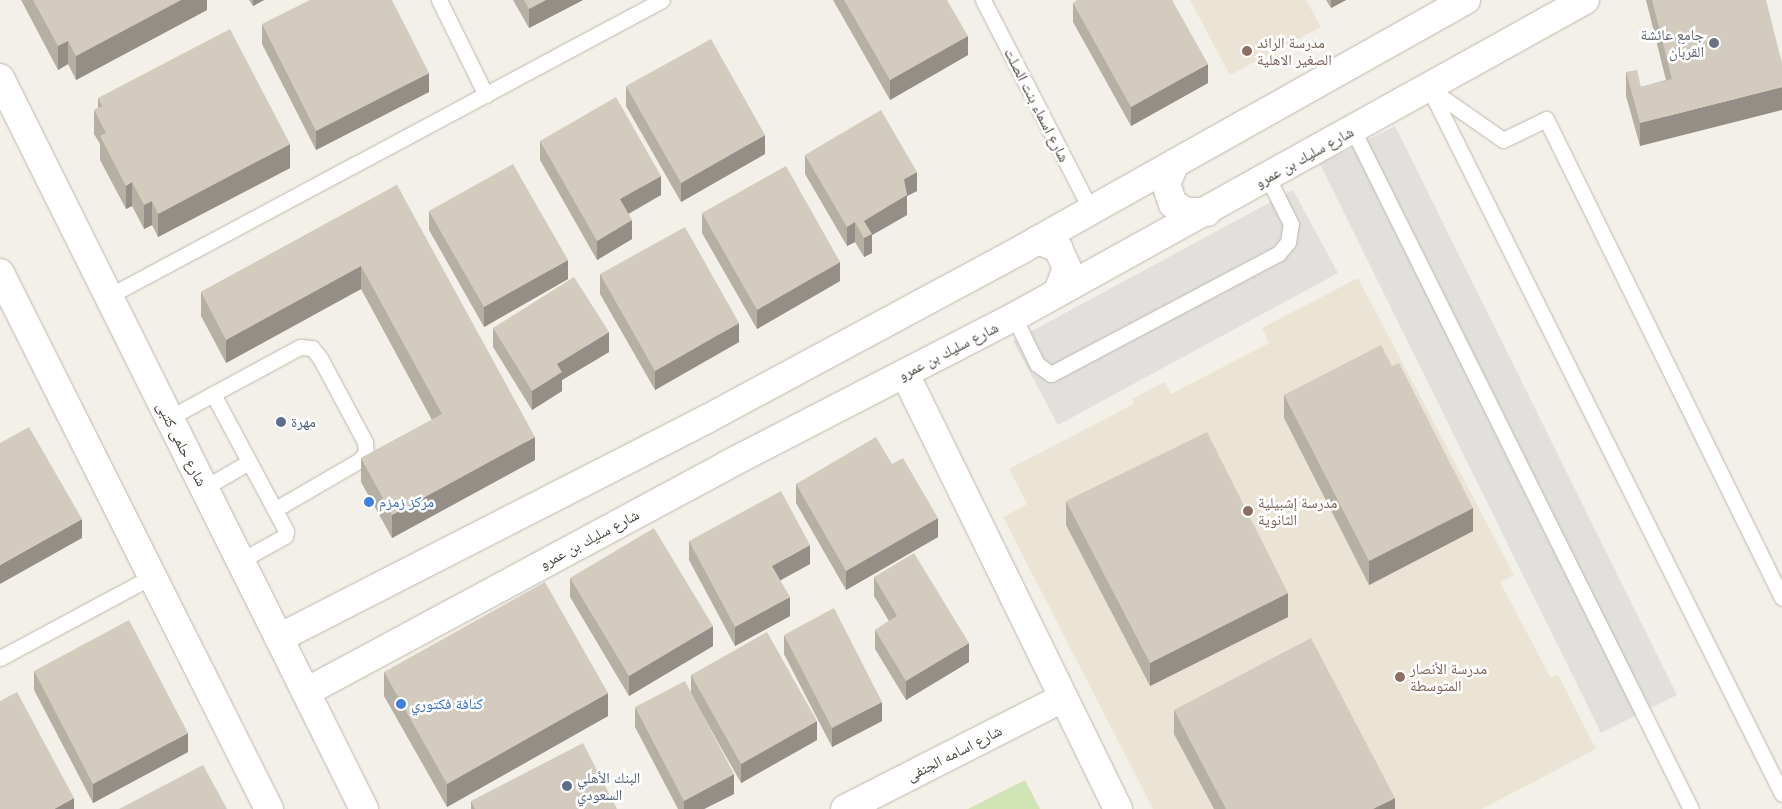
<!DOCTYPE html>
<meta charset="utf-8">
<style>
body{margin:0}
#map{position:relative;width:1782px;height:809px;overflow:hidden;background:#f3f0e9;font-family:Montserrat,"Noto Naskh Arabic",sans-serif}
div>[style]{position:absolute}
.education>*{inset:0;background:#ebe4d4}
.green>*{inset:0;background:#d1e4b5}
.parking>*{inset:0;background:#e2e0dd}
.roads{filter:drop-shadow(0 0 1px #beb7ac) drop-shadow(0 0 1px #beb7ac)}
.service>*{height:15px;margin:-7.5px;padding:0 7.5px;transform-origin:7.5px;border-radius:7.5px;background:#fff}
.minor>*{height:28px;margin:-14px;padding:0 14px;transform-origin:14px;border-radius:14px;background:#fff}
.tertiary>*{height:28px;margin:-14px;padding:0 14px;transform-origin:14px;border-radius:14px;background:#fff}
.wall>*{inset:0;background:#b6afa4}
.shaded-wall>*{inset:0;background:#948e86}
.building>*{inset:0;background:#d4cbbf}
.dots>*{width:14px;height:14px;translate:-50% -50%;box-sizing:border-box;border:2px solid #fff;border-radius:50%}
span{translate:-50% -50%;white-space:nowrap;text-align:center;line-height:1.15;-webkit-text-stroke:5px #fff;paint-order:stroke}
.worship-label{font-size:15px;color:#5b616d}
.right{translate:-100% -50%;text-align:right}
.education-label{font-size:15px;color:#785e54}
.left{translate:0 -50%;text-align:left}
.street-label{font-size:15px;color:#464038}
.service-label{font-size:15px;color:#4e5e75}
.shop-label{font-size:15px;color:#366cbe}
</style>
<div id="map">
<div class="education">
<div style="clip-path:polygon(1190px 0,1306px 0,1321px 27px,1230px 75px)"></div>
<div style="clip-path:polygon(1358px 278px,1514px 575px,1500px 582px,1551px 678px,1558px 675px,1596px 749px,1482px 809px,1153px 809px,1003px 517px,1027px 504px,1009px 469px,1134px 404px,1132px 399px,1164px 382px,1171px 394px,1269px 343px,1262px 328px)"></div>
</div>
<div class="green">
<div style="clip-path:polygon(1025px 780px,1040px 809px,968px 809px)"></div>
</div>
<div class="parking">
<div style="clip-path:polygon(1395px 126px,1677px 695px,1601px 733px,1320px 164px)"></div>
<div style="clip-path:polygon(1293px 190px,1338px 273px,1058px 425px,1013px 341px)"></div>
</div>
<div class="roads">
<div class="service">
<div style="left:439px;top:0;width:106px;rotate:63.7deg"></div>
<div style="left:983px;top:0;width:236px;rotate:62.8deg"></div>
<div style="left:1429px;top:88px;width:789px;rotate:63.43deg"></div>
<div style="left:1430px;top:89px;width:89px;rotate:34.9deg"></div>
<div style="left:1503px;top:140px;width:48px;rotate:-26deg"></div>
<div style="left:1546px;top:119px;width:534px;rotate:63.77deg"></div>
<div style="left:1353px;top:130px;width:758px;rotate:63.54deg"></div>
<div style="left:109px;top:296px;width:627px;rotate:-28.16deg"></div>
<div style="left:1014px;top:317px;width:52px;rotate:63.9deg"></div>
<div style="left:1037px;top:364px;width:17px;rotate:36deg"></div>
<div style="left:1051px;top:374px;width:257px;rotate:-27.9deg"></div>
<div style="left:1278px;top:254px;width:16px;rotate:-50deg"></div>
<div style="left:1288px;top:242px;width:18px;rotate:-81deg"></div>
<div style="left:1291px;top:224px;width:51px;rotate:-116.6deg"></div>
<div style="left:213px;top:394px;width:99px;rotate:-28.4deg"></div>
<div style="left:300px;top:347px;width:12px;rotate:5deg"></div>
<div style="left:312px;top:348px;width:13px;rotate:51deg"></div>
<div style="left:320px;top:358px;width:95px;rotate:61.8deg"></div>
<div style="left:365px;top:442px;width:11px;rotate:85deg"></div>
<div style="left:366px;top:453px;width:9px;rotate:131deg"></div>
<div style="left:360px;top:460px;width:99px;rotate:149.8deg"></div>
<div style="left:169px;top:418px;width:50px;rotate:-28.6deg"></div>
<div style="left:213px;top:394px;width:155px;rotate:61.9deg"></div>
<div style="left:286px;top:531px;width:5px;rotate:101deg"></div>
<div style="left:285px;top:536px;width:51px;rotate:150.9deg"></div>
<div style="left:204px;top:488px;width:52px;rotate:-30deg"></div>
<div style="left:0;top:658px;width:174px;rotate:-28.2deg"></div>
</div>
<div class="minor">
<div style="left:1175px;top:163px;width:23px;rotate:113deg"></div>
<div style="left:1166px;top:184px;width:21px;rotate:71deg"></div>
<div style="left:1173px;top:204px;width:16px;rotate:30deg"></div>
<div style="left:1187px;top:212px;width:20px"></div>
<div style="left:1038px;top:240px;width:22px;rotate:22deg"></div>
<div style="left:1058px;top:248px;width:22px;rotate:66deg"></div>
<div style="left:1067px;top:268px;width:26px;rotate:111deg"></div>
<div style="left:905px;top:374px;width:484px;rotate:63.9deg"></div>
<div style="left:279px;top:638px;width:479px;rotate:-27.1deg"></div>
<div style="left:705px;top:420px;width:362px;rotate:-28.3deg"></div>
<div style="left:1024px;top:248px;width:507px;rotate:-29.3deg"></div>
<div style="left:306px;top:692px;width:478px;rotate:-28.3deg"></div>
<div style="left:727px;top:465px;width:323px;rotate:-27.3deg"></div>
<div style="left:1014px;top:317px;width:653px;rotate:-29.04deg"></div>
<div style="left:845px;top:809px;width:245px;rotate:-27deg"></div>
</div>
<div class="tertiary">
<div style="left:0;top:78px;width:817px;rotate:63.53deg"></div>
<div style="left:0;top:273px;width:600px;rotate:63.35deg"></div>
</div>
</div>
<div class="wall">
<div style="clip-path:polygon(21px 0,207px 0,207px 10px,76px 80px,68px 64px,58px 70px)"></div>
<div style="clip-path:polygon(249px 0,264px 0,253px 6px)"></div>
<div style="clip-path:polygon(513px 0,583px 0,529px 28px)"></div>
<div style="clip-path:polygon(833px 0,947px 0,968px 55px,890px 100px)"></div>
<div style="clip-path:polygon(1326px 0,1346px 0,1331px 8px)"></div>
<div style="clip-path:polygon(1646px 0,1766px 0,1640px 146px,1626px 96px,1626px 72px,1641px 87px,1666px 80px)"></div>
<div style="clip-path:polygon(1073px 3px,1208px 83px,1131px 126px,1073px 22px)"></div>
<div style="clip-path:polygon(262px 24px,429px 92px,316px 150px,262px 44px)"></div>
<div style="clip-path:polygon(626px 86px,765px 154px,681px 202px,626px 106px)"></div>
<div style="clip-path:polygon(98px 98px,290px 168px,158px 237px,152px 225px,144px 229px,132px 206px,126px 209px,100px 160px,100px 144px,94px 134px,94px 110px,98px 108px)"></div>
<div style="clip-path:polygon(540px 141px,661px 195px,629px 214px,632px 239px,597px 260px,540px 160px)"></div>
<div style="clip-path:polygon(805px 155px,917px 191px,907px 196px,907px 215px,872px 235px,872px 253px,864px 257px,855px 242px,847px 246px,805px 174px)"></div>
<div style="clip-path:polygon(397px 185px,535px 460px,392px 538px,361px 482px,361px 458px,432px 420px,361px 289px,226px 363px,201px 316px,201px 292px)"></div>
<div style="clip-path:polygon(429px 211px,568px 279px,484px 327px,429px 230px)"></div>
<div style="clip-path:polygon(702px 213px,840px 281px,757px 329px,702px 233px)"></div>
<div style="clip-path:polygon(600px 274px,739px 342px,655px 390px,600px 294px)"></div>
<div style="clip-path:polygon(493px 328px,609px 352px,562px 380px,562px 391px,532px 410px,493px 347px)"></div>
<div style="clip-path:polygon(1284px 395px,1473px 531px,1369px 585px,1284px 418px)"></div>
<div style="clip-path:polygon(892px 464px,938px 537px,846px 590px,796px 503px,796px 484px)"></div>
<div style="clip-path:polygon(1066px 501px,1288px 617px,1150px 686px,1066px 525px)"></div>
<div style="clip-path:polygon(689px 541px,810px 564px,780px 580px,790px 616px,735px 646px,689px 560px)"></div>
<div style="clip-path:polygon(874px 577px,969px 662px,906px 700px,875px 649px,875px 630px,889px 621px,874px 596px)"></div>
<div style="clip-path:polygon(570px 578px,713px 646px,629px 696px,570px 597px)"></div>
<div style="clip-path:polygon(784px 635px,882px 721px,832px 747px,784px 654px)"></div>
<div style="clip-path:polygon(34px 671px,188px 752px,93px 803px,34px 690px)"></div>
<div style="clip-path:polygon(384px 672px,608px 716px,447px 807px,384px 696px)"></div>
<div style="clip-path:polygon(691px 675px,817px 740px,741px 783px,691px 694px)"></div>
<div style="clip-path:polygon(635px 707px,734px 794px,704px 809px,678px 809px,635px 727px)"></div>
<div style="clip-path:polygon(1174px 710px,1395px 809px,1214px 809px,1174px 734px)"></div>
<div style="clip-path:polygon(471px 801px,617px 809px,471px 809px)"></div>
</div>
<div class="shaded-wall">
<div style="clip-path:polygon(181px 0,207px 0,207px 10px,76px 80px,76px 56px)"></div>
<div style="clip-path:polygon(253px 0,264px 0,253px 6px)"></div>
<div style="clip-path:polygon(546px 0,583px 0,529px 28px,529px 9px)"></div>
<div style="clip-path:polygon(1331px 0,1346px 0,1331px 8px)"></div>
<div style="clip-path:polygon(968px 36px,968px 55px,890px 100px,890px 80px)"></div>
<div style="clip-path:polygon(68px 41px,68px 64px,58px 70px,58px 46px)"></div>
<div style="clip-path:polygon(1208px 64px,1208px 83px,1131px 126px,1131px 107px)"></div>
<div style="clip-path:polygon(429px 73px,429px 92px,316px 150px,316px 131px)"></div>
<div style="clip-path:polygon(1782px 87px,1782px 110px,1640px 146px,1640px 123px)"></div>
<div style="clip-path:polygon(765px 135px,765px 154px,681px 202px,681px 183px)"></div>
<div style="clip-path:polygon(290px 144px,290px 168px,158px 237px,158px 214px)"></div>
<div style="clip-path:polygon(917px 172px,917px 191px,907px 196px,907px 215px,872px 235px,872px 253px,864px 257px,864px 221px,904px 179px)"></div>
<div style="clip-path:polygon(661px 176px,661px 195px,620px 218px,620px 199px)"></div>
<div style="clip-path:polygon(132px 182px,132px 206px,126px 209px,126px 186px)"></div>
<div style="clip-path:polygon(152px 201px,152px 225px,144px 229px,144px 205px)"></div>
<div style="clip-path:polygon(632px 220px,632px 239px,597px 260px,597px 241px)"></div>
<div style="clip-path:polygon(855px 222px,855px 242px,847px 246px,847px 227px)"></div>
<div style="clip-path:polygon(568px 260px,568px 279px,484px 327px,484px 307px)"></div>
<div style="clip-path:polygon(840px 262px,840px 281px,757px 329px,757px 310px)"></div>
<div style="clip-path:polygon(361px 266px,361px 289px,226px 363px,226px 340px)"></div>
<div style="clip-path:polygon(739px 323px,739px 342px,655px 390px,655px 371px)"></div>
<div style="clip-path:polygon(609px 332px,609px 352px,562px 380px,562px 391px,532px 410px,532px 391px,557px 364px)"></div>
<div style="clip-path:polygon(535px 437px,535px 460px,392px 538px,392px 515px)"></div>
<div style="clip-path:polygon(1473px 508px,1473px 531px,1369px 585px,1369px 561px)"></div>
<div style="clip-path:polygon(938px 518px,938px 537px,846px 590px,846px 571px)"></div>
<div style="clip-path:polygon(82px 519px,82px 538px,0 584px,0 565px)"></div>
<div style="clip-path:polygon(810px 545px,810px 564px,772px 585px,772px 566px)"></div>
<div style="clip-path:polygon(1288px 593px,1288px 617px,1150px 686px,1150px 663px)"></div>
<div style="clip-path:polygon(790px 597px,790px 616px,735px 646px,735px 627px)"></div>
<div style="clip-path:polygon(713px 626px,713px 646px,629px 696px,629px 676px)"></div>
<div style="clip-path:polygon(969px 643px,969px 662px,906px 700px,906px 681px)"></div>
<div style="clip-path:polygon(608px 693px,608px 716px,447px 807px,447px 784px)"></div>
<div style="clip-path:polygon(882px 702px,882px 721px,832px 747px,832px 728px)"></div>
<div style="clip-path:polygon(817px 721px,817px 740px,741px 783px,741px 764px)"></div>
<div style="clip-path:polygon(188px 733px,188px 752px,93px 803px,93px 784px)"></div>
<div style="clip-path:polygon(734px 774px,734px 794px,704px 809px,684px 809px,684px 801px)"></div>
<div style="clip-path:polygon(74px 798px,74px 809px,54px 809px)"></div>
<div style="clip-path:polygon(1395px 798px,1395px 809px,1373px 809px)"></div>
</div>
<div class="building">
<div style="clip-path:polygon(33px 0,181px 0,76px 56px,68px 41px,58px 46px)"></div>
<div style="clip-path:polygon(310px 0,392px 0,429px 73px,316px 131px,262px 24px)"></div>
<div style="clip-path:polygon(524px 0,546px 0,529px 9px)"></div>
<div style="clip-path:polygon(844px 0,947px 0,968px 36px,890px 80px)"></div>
<div style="clip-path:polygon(1077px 0,1172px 0,1208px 64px,1131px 107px,1073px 3px)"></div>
<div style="clip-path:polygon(1652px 0,1766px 0,1782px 63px,1782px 87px,1640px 123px,1626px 72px,1637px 70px,1641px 87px,1672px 79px)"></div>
<div style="clip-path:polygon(230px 29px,290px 144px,158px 214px,152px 201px,144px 205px,132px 182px,126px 186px,100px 136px,106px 133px,94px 110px,102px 106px,98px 98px)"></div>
<div style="clip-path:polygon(711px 39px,765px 135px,681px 183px,626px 86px)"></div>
<div style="clip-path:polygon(616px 97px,661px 176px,620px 199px,632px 220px,597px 241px,540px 141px)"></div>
<div style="clip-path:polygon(881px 110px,917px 172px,904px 179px,907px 195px,864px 221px,872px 234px,864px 238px,855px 222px,847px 227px,805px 155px)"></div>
<div style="clip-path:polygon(513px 164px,568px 260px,484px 307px,429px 211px)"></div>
<div style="clip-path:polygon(786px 166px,840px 262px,757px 310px,702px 213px)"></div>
<div style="clip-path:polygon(397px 185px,535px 437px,392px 515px,361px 458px,442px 414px,361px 266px,226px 340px,201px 292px)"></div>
<div style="clip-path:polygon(685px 227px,739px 323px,655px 371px,600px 274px)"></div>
<div style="clip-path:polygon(574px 277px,609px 332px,557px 364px,562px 372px,532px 391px,493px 328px)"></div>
<div style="clip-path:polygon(1381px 345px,1392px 366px,1399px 363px,1473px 508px,1369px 561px,1284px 395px)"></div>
<div style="clip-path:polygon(29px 427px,82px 519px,0 565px,0 443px)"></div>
<div style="clip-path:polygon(1207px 432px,1288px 593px,1150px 663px,1066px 501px)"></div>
<div style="clip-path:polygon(876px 437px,892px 464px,903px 458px,938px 518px,846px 571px,796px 484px)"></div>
<div style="clip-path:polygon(781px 491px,810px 545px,772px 566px,790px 597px,735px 627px,689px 541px)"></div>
<div style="clip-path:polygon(654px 528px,713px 626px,629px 676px,570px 578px)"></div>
<div style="clip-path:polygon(914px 553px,969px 643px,906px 681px,875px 630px,897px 616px,874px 577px)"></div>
<div style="clip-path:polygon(545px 582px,608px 693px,447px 784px,384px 672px)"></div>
<div style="clip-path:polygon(834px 608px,882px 702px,832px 728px,784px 635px)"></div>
<div style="clip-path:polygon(129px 620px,188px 733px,93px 784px,34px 671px)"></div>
<div style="clip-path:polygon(767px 632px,817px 721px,741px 764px,691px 675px)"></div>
<div style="clip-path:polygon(1311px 638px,1395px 798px,1373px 809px,1226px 809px,1174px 710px)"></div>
<div style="clip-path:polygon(685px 681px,734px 774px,684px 801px,635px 707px)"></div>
<div style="clip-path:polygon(17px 692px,74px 798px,54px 809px,0 809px,0 701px)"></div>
<div style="clip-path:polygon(583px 743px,617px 809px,475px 809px,471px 801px)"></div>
<div style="clip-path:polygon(203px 765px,227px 809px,119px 809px)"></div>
</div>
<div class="dots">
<div style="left:1714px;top:43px;background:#6b7280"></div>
<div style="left:1247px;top:51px;background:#8d6e63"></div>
<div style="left:281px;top:422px;background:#5c6f8a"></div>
<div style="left:369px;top:502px;background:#3f7fe0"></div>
<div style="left:1248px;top:511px;background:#8d6e63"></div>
<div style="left:1400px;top:677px;background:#8d6e63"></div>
<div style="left:401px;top:704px;background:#3f7fe0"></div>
<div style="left:567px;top:786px;background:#5c6f8a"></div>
</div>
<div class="worship-label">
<span class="right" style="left:1704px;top:43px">جامع عائشة<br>القربان</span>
</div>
<div class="education-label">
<span class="left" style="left:1257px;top:51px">مدرسة الرائد<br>الصغير الاهلية</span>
<span class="left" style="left:1258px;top:511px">مدرسة إشبيلية<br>الثانوية</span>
<span class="left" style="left:1410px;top:677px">مدرسة الأنصار<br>المتوسطة</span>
</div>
<div class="street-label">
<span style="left:1037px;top:105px;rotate:63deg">شارع اسماء بنت الصلت</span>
<span style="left:1304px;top:157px;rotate:-29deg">شارع سليك بن عمرو</span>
<span style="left:948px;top:351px;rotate:-27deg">شارع سليك بن عمرو</span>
<span style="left:182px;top:444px;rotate:63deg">شارع حلمى كتبى</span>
<span style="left:589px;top:539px;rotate:-28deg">شارع سليك بن عمرو</span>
<span style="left:954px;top:753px;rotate:-27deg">شارع اسامه الجنفى</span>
</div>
<div class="service-label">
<span class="left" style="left:291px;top:422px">مهرة</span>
<span class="left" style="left:577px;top:786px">البنك الأهلي<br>السعودي</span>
</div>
<div class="shop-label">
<span class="left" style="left:379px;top:502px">مركز زمزم</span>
<span class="left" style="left:411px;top:704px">كنافة فكتوري</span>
</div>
</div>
